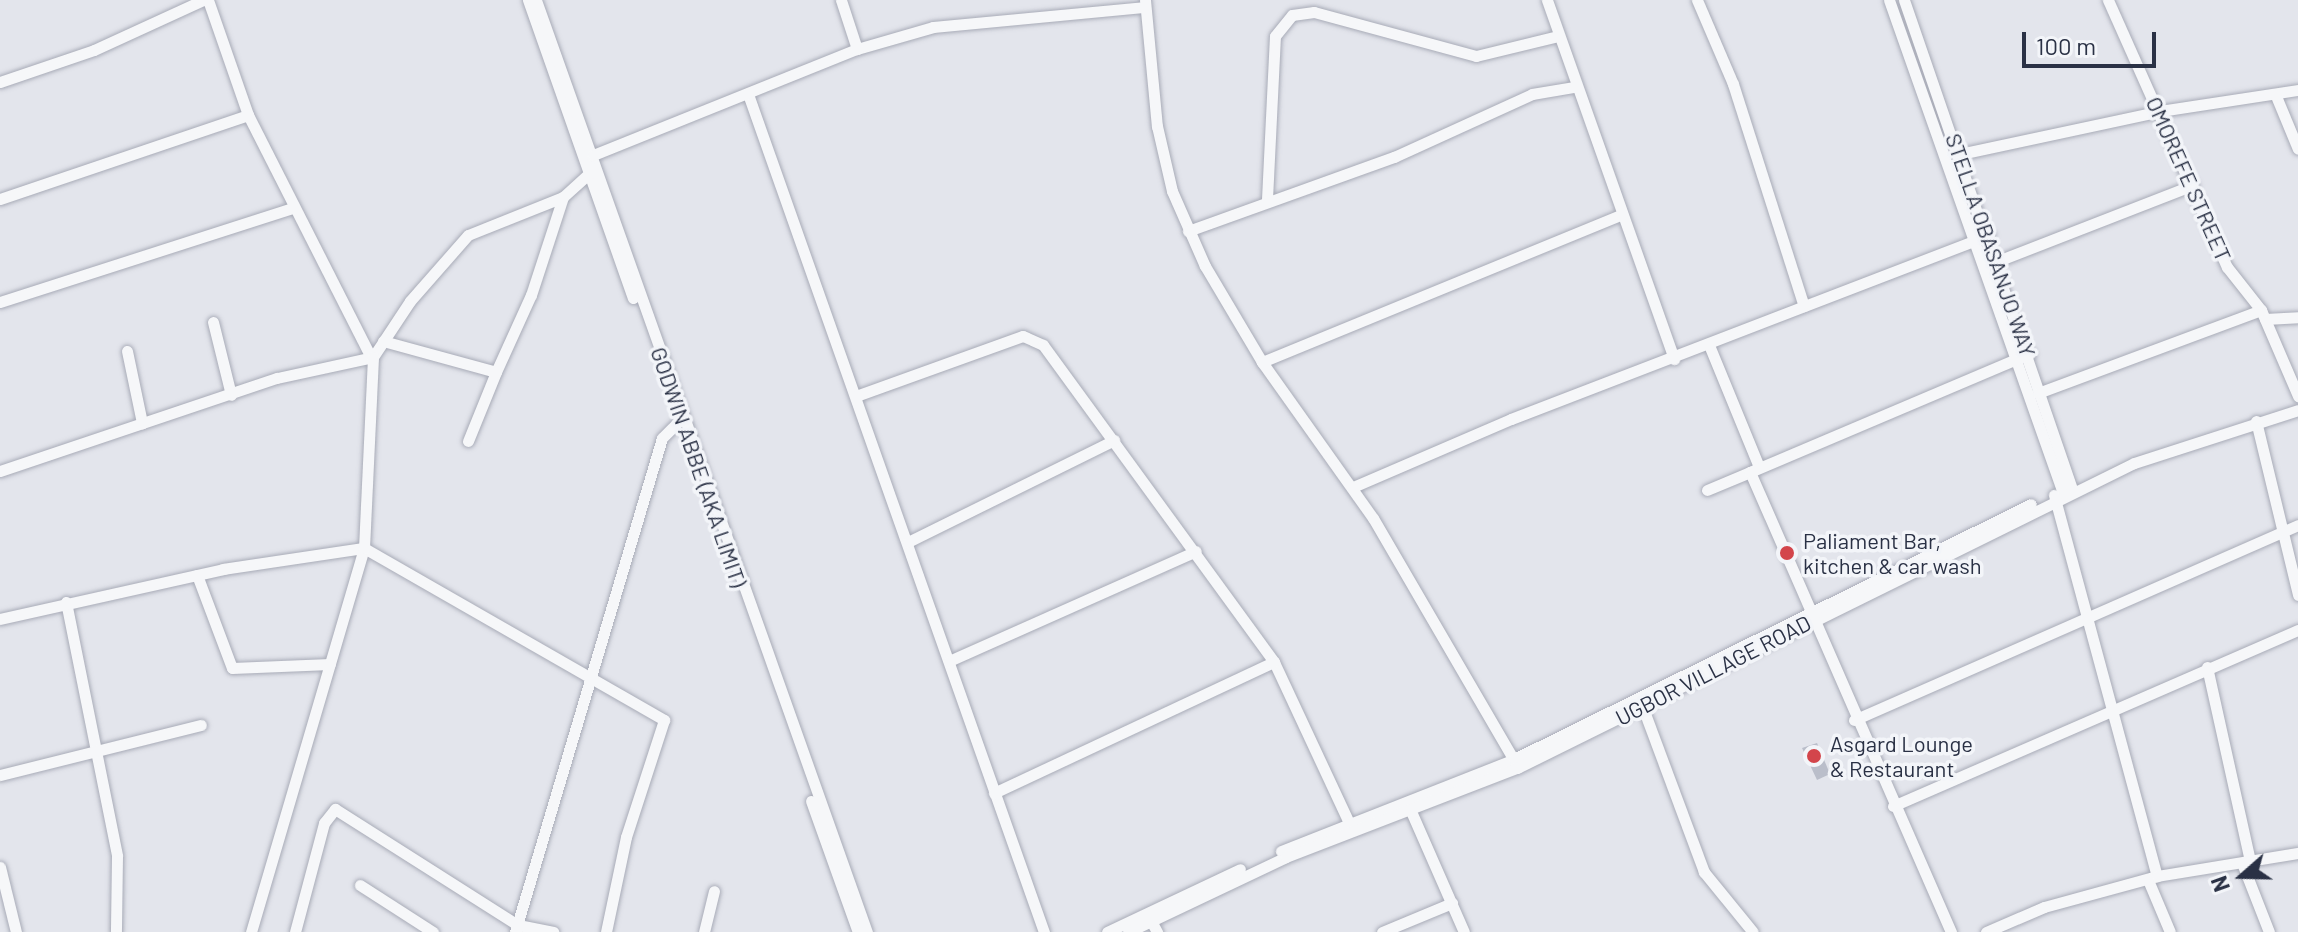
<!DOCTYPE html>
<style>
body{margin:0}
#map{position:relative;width:2298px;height:932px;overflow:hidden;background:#e3e5ec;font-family:Barlow,sans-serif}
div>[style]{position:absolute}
.building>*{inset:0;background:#babeca}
.roads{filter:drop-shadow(0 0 2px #a8abb7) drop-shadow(0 0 2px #a8abb7)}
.minor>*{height:11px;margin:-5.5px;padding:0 5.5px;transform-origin:5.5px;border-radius:5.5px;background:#f6f7f9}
.dots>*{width:22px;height:22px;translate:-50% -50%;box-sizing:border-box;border:4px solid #f3f5f9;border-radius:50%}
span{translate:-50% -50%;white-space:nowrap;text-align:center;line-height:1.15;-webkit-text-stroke:7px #f3f5f9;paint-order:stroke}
.street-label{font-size:22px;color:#2a3145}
.poi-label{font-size:22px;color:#2a3145}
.left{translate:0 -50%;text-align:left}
.north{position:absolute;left:2202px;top:836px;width:80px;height:80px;-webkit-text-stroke:6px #f3f5f9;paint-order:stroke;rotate:250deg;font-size:22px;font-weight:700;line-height:32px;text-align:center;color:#2a3145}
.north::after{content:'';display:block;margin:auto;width:28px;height:36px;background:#2a3145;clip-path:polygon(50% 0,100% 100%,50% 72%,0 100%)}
.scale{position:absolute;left:2022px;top:32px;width:134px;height:36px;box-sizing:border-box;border:4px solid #2a3145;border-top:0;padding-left:10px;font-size:24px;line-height:28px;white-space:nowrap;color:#2a3145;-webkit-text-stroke:6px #f3f5f9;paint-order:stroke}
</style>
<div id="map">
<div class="building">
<div style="clip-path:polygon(1817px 743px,1830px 774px,1817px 780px,1802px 748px)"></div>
</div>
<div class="roads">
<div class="minor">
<div style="left:208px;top:0;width:122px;rotate:70.8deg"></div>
<div style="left:248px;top:115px;width:271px;rotate:63.1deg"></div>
<div style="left:528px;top:0;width:316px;rotate:70.6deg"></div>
<div style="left:536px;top:0;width:989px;rotate:70.45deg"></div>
<div style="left:1145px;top:0;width:127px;rotate:84.6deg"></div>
<div style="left:1157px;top:126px;width:67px;rotate:77deg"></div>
<div style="left:1172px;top:191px;width:82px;rotate:66.3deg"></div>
<div style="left:1205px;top:266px;width:112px;rotate:59.3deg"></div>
<div style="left:1262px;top:362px;width:191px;rotate:54.6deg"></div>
<div style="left:1373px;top:518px;width:285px;rotate:59.8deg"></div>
<div style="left:1547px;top:0;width:381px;rotate:70.5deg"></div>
<div style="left:1697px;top:0;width:91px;rotate:66.8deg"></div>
<div style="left:1733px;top:84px;width:233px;rotate:72.3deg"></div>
<div style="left:1889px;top:0;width:526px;rotate:70.57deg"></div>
<div style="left:1904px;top:0;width:520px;rotate:71.04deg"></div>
<div style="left:2108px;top:0;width:292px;rotate:66deg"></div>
<div style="left:2227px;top:267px;width:55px;rotate:51.7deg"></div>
<div style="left:2261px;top:310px;width:94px;rotate:66.7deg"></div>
<div style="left:857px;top:49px;width:79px;rotate:-16.1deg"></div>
<div style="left:933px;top:27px;width:211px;rotate:-5.4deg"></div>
<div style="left:0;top:82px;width:99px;rotate:-18.8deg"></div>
<div style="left:94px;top:50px;width:120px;rotate:-24.6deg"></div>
<div style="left:748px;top:94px;width:889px;rotate:70.55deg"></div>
<div style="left:2276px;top:96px;width:57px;rotate:67.5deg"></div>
<div style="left:1960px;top:154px;width:205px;rotate:-12.1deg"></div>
<div style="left:2160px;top:111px;width:140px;rotate:-8.7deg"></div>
<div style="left:593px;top:155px;width:284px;rotate:-21.9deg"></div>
<div style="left:857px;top:49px;width:52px;rotate:-108.1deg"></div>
<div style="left:0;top:199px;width:262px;rotate:-18.7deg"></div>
<div style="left:1267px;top:199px;width:163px;rotate:-87.2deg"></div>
<div style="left:1275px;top:36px;width:27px;rotate:-51deg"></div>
<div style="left:1292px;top:15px;width:22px;rotate:-8deg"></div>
<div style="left:1314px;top:12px;width:168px;rotate:15.2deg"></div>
<div style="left:1476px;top:56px;width:84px;rotate:-13.7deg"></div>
<div style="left:1188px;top:231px;width:219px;rotate:-19.8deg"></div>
<div style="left:1394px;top:157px;width:152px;rotate:-24.5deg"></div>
<div style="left:1532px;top:94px;width:43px;rotate:-9.5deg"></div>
<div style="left:1998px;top:261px;width:209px;rotate:-21.3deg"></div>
<div style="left:0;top:302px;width:308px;rotate:-17.8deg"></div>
<div style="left:2265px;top:319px;width:33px;rotate:-3deg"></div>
<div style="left:213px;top:322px;width:75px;rotate:76.1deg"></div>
<div style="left:383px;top:341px;width:117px;rotate:15.3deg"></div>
<div style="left:496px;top:372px;width:85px;rotate:-65.6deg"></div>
<div style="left:531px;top:295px;width:103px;rotate:-71.9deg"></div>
<div style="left:1709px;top:345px;width:132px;rotate:67.7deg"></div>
<div style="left:127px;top:351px;width:74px;rotate:78.2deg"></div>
<div style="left:1262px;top:362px;width:388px;rotate:-22.3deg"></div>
<div style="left:2038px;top:393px;width:238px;rotate:-20.4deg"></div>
<div style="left:856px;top:396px;width:177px;rotate:-19.8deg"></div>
<div style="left:1023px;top:336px;width:22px;rotate:24deg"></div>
<div style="left:1043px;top:345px;width:392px;rotate:53.9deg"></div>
<div style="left:1274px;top:662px;width:182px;rotate:65deg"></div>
<div style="left:2256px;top:421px;width:179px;rotate:76.4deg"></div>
<div style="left:468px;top:441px;width:74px;rotate:-67.9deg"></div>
<div style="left:0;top:471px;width:292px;rotate:-18.6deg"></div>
<div style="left:277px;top:378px;width:98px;rotate:-12.3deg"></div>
<div style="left:373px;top:357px;width:67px;rotate:-56.5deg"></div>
<div style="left:410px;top:301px;width:88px;rotate:-48.7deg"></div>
<div style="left:468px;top:235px;width:102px;rotate:-21.8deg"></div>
<div style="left:563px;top:197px;width:43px;rotate:-42.2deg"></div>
<div style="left:1353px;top:487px;width:172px;rotate:-23.3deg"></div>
<div style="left:1511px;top:419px;width:512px;rotate:-21.05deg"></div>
<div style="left:1707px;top:490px;width:47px;rotate:-22.7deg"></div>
<div style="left:2054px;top:495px;width:395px;rotate:74.9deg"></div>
<div style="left:908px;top:542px;width:230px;rotate:-26.3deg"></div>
<div style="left:197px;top:575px;width:99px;rotate:69.4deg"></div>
<div style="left:232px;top:668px;width:98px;rotate:-2.3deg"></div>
<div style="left:66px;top:602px;width:259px;rotate:78.6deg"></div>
<div style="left:117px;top:856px;width:76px;rotate:90.8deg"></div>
<div style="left:0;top:619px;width:229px;rotate:-12.6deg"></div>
<div style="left:223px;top:569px;width:143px;rotate:-8.5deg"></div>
<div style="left:364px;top:548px;width:346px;rotate:29.8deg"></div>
<div style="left:664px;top:720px;width:123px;rotate:108deg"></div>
<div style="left:626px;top:837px;width:97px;rotate:101.9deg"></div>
<div style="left:949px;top:661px;width:270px;rotate:-24deg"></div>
<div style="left:2207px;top:667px;width:199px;rotate:77.5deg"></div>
<div style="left:1643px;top:708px;width:175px;rotate:69.6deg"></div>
<div style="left:1704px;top:872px;width:77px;rotate:50.8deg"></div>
<div style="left:1854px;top:720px;width:485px;rotate:-23.7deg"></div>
<div style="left:0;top:775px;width:207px;rotate:-14deg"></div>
<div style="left:994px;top:793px;width:309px;rotate:-25.1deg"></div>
<div style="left:811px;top:801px;width:139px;rotate:70.3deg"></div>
<div style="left:1893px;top:806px;width:442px;rotate:-23.5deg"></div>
<div style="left:1410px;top:809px;width:134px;rotate:66.3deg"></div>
<div style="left:1281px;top:851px;width:251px;rotate:-21.5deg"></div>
<div style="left:1514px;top:759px;width:576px;rotate:-26.25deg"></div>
<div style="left:2242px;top:863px;width:74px;rotate:68.6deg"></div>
<div style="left:0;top:867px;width:67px;rotate:76.2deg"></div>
<div style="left:2148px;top:880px;width:56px;rotate:67.1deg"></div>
<div style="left:360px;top:885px;width:87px;rotate:32.8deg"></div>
<div style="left:1151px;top:921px;width:13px;rotate:61deg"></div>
<div style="left:251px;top:932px;width:400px;rotate:-73.6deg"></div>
<div style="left:364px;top:548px;width:191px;rotate:-87.3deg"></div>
<div style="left:295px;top:932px;width:113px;rotate:-75.1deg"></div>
<div style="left:324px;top:823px;width:18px;rotate:-52deg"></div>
<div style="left:335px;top:809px;width:217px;rotate:32.4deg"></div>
<div style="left:518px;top:925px;width:36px;rotate:11deg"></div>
<div style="left:515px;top:932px;width:515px;rotate:-73.43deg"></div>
<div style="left:662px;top:438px;width:27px;rotate:-45deg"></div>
<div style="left:704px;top:932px;width:42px;rotate:-76.3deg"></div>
<div style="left:1107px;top:932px;width:147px;rotate:-25.3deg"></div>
<div style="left:1128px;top:932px;width:175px;rotate:-25.4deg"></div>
<div style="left:1286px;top:857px;width:248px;rotate:-21.1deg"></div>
<div style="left:1517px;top:768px;width:688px;rotate:-26.3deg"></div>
<div style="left:2134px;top:463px;width:172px;rotate:-17.9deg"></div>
<div style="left:1382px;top:932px;width:76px;rotate:-22.5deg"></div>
<div style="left:1951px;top:932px;width:502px;rotate:-113.6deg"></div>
<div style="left:1750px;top:472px;width:304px;rotate:-23deg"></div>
<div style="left:1986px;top:932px;width:63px;rotate:-23.3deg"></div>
<div style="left:2044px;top:907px;width:117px;rotate:-15.3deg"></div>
<div style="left:2157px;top:876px;width:143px;rotate:-9.3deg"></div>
</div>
</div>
<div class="dots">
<div style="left:1787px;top:553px;background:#d3454b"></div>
<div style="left:1814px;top:756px;background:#d3454b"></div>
</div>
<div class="street-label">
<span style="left:2189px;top:179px;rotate:66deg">OMOREFE STREET</span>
<span style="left:1991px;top:245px;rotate:71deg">STELLA OBASANJO WAY</span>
<span style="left:699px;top:467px;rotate:71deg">GODWIN ABBE (AKA LIMIT)</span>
<span style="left:1713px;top:670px;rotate:-27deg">UGBOR VILLAGE ROAD</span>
</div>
<div class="poi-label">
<span class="left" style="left:1803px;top:553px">Paliament Bar,<br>kitchen &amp; car wash</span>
<span class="left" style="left:1830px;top:756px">Asgard Lounge<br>&amp; Restaurant</span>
</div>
<div class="north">N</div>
<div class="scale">100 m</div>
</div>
